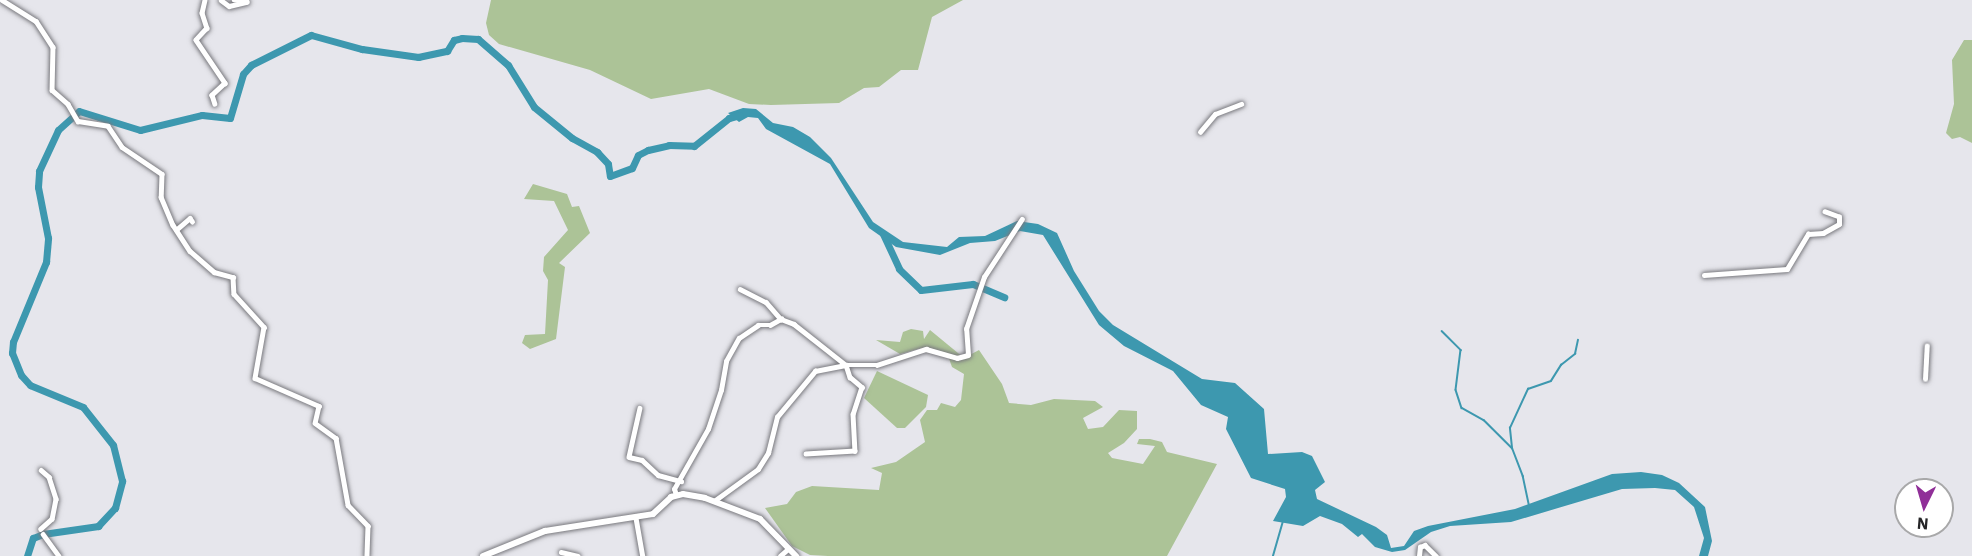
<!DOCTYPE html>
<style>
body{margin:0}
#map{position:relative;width:1972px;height:556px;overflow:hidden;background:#e6e6ec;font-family:"IBM Plex Sans",sans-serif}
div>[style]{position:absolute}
.green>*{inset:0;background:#acc397}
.water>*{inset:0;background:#3d98af}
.stream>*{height:1.5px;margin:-0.75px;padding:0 0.75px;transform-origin:0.75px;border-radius:0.75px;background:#3d98af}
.river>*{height:7px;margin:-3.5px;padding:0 3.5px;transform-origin:3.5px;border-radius:3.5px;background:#3d98af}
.roads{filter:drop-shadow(0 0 2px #79797e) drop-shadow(0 0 2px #79797e)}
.minor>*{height:4.5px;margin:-2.25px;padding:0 2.25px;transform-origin:2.25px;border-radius:2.25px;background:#fff}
.major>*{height:6px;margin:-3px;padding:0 3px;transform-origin:3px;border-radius:3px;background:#fff}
span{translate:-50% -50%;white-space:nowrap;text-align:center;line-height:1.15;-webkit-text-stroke:6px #fff;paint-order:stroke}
.north{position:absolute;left:1894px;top:478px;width:60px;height:60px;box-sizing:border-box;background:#fff;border:2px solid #a8a8a9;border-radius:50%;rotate:185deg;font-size:16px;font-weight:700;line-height:24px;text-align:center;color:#252527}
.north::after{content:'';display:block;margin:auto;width:21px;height:27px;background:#902f98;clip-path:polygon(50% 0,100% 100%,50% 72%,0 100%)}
</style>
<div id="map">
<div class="green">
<div style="clip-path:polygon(491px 0,963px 0,932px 17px,918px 70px,901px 70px,879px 87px,864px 88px,839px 103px,771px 105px,749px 104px,709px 89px,651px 99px,590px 70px,499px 44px,489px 35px,486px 23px)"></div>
<div style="clip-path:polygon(1964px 40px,1972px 40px,1972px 143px,1960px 137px,1952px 139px,1946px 133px,1954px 104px,1952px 60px)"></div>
<div style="clip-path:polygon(533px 184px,567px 194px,572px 207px,579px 206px,590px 233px,559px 263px,565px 267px,556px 339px,530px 349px,522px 343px,525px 335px,545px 334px,548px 280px,543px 271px,544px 257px,568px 230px,554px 201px,524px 199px)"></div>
<div style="clip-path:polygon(911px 329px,923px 331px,924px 339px,930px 330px,964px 358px,979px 350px,1002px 384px,1009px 403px,1031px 405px,1054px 399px,1095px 401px,1103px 407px,1083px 418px,1088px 429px,1103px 427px,1119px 410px,1137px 411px,1137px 429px,1124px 443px,1108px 453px,1112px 458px,1143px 464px,1155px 446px,1137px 444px,1139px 439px,1150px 439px,1162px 442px,1167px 452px,1217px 464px,1167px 556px,828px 556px,810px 555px,792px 546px,765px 508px,787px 504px,796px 492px,812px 486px,879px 490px,882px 473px,871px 468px,896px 462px,925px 442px,920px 420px,927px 410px,937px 410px,941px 403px,955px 407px,961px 400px,964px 374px,952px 367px,947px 353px,925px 347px,900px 354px,876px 340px,900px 342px,903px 332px)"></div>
<div style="clip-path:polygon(877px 371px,928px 395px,926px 407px,905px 428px,897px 428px,864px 398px)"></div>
</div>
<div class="water">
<div style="clip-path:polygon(743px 108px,756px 109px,773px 123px,793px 127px,810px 137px,831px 158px,873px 222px,903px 242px,947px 247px,959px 237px,985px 236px,1017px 221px,1038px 224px,1057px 233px,1074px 271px,1099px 311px,1113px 325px,1202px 379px,1235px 383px,1264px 409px,1268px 454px,1302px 452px,1312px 456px,1325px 482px,1315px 490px,1317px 499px,1376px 527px,1387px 535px,1391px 548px,1404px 546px,1414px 531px,1428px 526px,1515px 509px,1612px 474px,1641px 472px,1662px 475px,1679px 483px,1705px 507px,1712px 541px,1708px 556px,1699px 556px,1704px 538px,1694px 507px,1675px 490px,1655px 488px,1622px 489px,1511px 522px,1450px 526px,1431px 532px,1405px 550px,1392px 552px,1375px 547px,1362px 534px,1358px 537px,1342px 524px,1320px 516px,1303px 526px,1273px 521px,1286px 497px,1285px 489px,1251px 478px,1226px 429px,1228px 417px,1201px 405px,1173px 371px,1124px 346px,1099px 325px,1043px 235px,1020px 231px,995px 241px,970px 243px,940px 255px,896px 247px,869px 228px,830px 164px,766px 129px,758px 118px,748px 117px,739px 122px,728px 113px)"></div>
</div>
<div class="stream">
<div style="left:1442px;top:331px;width:27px;rotate:45deg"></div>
<div style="left:1461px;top:350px;width:40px;rotate:97.1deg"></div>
<div style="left:1456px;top:390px;width:19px;rotate:72deg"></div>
<div style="left:1462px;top:408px;width:25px;rotate:29deg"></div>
<div style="left:1484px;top:420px;width:40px;rotate:45deg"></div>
<div style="left:1529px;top:506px;width:30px;rotate:-102deg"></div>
<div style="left:1523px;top:477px;width:31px;rotate:-111deg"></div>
<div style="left:1512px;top:448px;width:20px;rotate:-96deg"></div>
<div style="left:1510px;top:428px;width:43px;rotate:-65.2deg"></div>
<div style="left:1528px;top:389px;width:24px;rotate:-19deg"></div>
<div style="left:1551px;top:381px;width:19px;rotate:-58deg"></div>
<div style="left:1561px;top:365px;width:18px;rotate:-38deg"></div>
<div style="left:1575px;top:354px;width:14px;rotate:-78deg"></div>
<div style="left:1273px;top:556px;width:35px;rotate:-74deg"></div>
</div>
<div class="river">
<div style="left:883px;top:234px;width:38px;rotate:65deg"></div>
<div style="left:899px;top:269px;width:30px;rotate:44deg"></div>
<div style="left:921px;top:290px;width:52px;rotate:-6.6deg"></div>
<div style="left:973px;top:284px;width:34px;rotate:23deg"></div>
<div style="left:27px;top:556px;width:19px;rotate:-72deg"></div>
<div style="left:33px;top:538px;width:11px;rotate:-22deg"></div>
<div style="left:43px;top:534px;width:56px;rotate:-8.3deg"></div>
<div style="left:98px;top:526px;width:25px;rotate:-47deg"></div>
<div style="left:115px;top:508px;width:28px;rotate:-75deg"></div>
<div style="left:122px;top:481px;width:37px;rotate:-104deg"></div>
<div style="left:113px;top:445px;width:48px;rotate:-128.3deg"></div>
<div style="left:83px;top:407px;width:57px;rotate:-157.5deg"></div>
<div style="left:30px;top:385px;width:13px;rotate:-132deg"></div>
<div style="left:21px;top:375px;width:24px;rotate:-112deg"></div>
<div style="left:12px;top:353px;width:11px;rotate:-85deg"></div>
<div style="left:13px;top:342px;width:87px;rotate:-67.6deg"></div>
<div style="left:46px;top:262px;width:24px;rotate:-85deg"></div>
<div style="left:48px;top:238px;width:52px;rotate:-101.1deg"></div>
<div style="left:38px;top:187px;width:16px;rotate:-86deg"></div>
<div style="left:39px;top:171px;width:45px;rotate:-65.1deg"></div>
<div style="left:58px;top:130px;width:28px;rotate:-42deg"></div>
<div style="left:79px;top:111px;width:64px;rotate:17.3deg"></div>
<div style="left:140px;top:130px;width:64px;rotate:-13.6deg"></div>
<div style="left:202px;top:115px;width:28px;rotate:6deg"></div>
<div style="left:230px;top:118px;width:46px;rotate:-73.5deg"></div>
<div style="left:243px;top:74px;width:12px;rotate:-48deg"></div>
<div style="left:251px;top:65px;width:67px;rotate:-26.6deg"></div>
<div style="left:311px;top:35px;width:53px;rotate:15.4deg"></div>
<div style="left:362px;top:49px;width:57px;rotate:8.1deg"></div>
<div style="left:418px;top:57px;width:30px;rotate:-12deg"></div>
<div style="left:447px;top:51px;width:13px;rotate:-58deg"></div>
<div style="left:454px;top:40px;width:8px;rotate:-14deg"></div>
<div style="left:462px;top:38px;width:16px;rotate:4deg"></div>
<div style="left:478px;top:39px;width:40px;rotate:41deg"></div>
<div style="left:508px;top:65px;width:49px;rotate:58.2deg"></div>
<div style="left:534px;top:107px;width:49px;rotate:39.2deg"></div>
<div style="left:572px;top:138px;width:29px;rotate:29deg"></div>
<div style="left:597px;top:152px;width:16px;rotate:47deg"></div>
<div style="left:608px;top:164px;width:12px;rotate:81deg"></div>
<div style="left:610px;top:176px;width:23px;rotate:-20deg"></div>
<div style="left:632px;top:168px;width:14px;rotate:-65deg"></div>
<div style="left:638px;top:155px;width:11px;rotate:-27deg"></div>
<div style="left:648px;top:150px;width:22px;rotate:-13deg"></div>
<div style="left:669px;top:145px;width:25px;rotate:2deg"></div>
<div style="left:694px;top:146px;width:45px;rotate:-38.7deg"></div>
<div style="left:729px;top:118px;width:11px;rotate:-15deg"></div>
</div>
<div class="roads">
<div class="minor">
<div style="left:2px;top:0;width:40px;rotate:32deg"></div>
<div style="left:36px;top:21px;width:31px;rotate:57deg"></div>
<div style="left:53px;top:47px;width:43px;rotate:91.3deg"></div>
<div style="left:52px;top:90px;width:21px;rotate:41deg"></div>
<div style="left:68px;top:104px;width:20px;rotate:60deg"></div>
<div style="left:78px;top:121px;width:30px;rotate:9deg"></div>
<div style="left:108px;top:126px;width:25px;rotate:56deg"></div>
<div style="left:122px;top:147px;width:48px;rotate:34deg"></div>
<div style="left:162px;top:174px;width:23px;rotate:92deg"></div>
<div style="left:161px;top:197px;width:30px;rotate:67deg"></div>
<div style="left:173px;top:225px;width:31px;rotate:57deg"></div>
<div style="left:190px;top:251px;width:32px;rotate:41deg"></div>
<div style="left:214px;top:272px;width:20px;rotate:15deg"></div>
<div style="left:233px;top:277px;width:17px;rotate:87deg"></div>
<div style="left:234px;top:294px;width:45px;rotate:47.7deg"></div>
<div style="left:264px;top:327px;width:52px;rotate:100deg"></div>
<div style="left:255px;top:378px;width:70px;rotate:23.6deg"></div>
<div style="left:319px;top:406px;width:17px;rotate:103deg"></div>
<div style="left:315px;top:423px;width:26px;rotate:36deg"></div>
<div style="left:336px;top:438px;width:68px;rotate:79.8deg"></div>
<div style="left:348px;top:505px;width:29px;rotate:46deg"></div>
<div style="left:368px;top:526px;width:30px;rotate:92deg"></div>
<div style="left:205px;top:0;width:13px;rotate:103deg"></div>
<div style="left:202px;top:13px;width:16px;rotate:72deg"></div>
<div style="left:207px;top:28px;width:16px;rotate:133deg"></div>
<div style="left:196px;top:40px;width:52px;rotate:56deg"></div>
<div style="left:225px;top:83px;width:18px;rotate:137deg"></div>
<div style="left:212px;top:95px;width:9px;rotate:72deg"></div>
<div style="left:221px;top:0;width:10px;rotate:37deg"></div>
<div style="left:229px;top:6px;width:18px;rotate:-13deg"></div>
<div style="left:247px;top:2px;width:13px;rotate:-171deg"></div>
<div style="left:1200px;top:132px;width:23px;rotate:-50deg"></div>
<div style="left:1215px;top:114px;width:28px;rotate:-21deg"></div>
<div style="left:176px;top:230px;width:18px;rotate:-41deg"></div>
<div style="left:190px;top:218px;width:4px;rotate:56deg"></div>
<div style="left:1704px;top:275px;width:83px;rotate:-4.1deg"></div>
<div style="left:1787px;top:269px;width:41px;rotate:-59deg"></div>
<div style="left:1808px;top:234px;width:15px;rotate:-4deg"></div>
<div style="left:1823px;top:233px;width:18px;rotate:-29deg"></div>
<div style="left:1839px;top:224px;width:7px;rotate:-90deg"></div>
<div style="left:1839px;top:217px;width:15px;rotate:-160deg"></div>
<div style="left:740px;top:289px;width:29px;rotate:27deg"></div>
<div style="left:766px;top:302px;width:23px;rotate:49deg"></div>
<div style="left:1925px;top:379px;width:33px;rotate:-87deg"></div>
<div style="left:640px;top:408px;width:50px;rotate:102.7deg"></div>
<div style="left:629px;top:457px;width:13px;rotate:13deg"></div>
<div style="left:642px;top:460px;width:22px;rotate:43deg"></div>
<div style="left:658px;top:475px;width:24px;rotate:15deg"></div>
<div style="left:41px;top:470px;width:11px;rotate:41deg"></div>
<div style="left:49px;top:477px;width:23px;rotate:72deg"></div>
<div style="left:56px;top:499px;width:20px;rotate:101deg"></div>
<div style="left:52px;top:519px;width:15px;rotate:138deg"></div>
<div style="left:676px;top:495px;width:6px;rotate:-108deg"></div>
<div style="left:674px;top:489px;width:69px;rotate:-60.5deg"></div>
<div style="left:708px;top:429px;width:41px;rotate:-71.6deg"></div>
<div style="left:721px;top:390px;width:29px;rotate:-80deg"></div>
<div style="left:726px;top:361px;width:26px;rotate:-61deg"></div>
<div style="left:739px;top:338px;width:23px;rotate:-34deg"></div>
<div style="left:758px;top:325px;width:12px"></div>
<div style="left:770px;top:325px;width:13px;rotate:-29deg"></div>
<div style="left:781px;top:319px;width:14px;rotate:21deg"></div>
<div style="left:794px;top:324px;width:66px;rotate:38.3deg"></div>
<div style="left:846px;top:365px;width:13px;rotate:72deg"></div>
<div style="left:850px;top:377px;width:16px;rotate:40deg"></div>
<div style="left:862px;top:387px;width:28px;rotate:108deg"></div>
<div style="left:853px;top:414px;width:37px;rotate:87deg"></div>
<div style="left:855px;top:451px;width:49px;rotate:176.5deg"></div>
<div style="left:714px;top:501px;width:54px;rotate:-36deg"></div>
<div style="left:758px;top:469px;width:19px;rotate:-58deg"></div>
<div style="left:768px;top:453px;width:37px;rotate:-76deg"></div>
<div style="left:777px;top:417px;width:60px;rotate:-50.4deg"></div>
<div style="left:815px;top:371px;width:32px;rotate:-11deg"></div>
<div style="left:846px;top:365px;width:31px"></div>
<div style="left:877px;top:365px;width:52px;rotate:-18.1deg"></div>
<div style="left:926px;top:349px;width:32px;rotate:16deg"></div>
<div style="left:957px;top:358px;width:11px;rotate:-15deg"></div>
<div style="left:968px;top:355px;width:26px;rotate:-94deg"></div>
<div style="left:966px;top:329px;width:55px;rotate:-70.9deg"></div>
<div style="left:984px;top:277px;width:69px;rotate:-56.8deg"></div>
<div style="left:636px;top:518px;width:39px;rotate:80deg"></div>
<div style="left:43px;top:534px;width:27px;rotate:54deg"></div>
<div style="left:561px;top:552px;width:17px;rotate:13deg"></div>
<div style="left:780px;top:556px;width:9px;rotate:-41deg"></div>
<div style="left:1419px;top:556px;width:9px;rotate:-84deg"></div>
<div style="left:1420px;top:547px;width:5px;rotate:-22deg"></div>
<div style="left:1425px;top:545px;width:16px;rotate:45deg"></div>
</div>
<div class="major">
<div style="left:483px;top:556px;width:67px;rotate:-22deg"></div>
<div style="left:545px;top:531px;width:109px;rotate:-8.9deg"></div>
<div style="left:653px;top:514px;width:25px;rotate:-43deg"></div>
<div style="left:671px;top:497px;width:12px;rotate:-14deg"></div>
<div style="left:683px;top:494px;width:22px;rotate:10deg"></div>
<div style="left:705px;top:498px;width:59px;rotate:20.9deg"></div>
<div style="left:760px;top:519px;width:52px;rotate:45.8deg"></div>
</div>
</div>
<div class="north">N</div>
</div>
